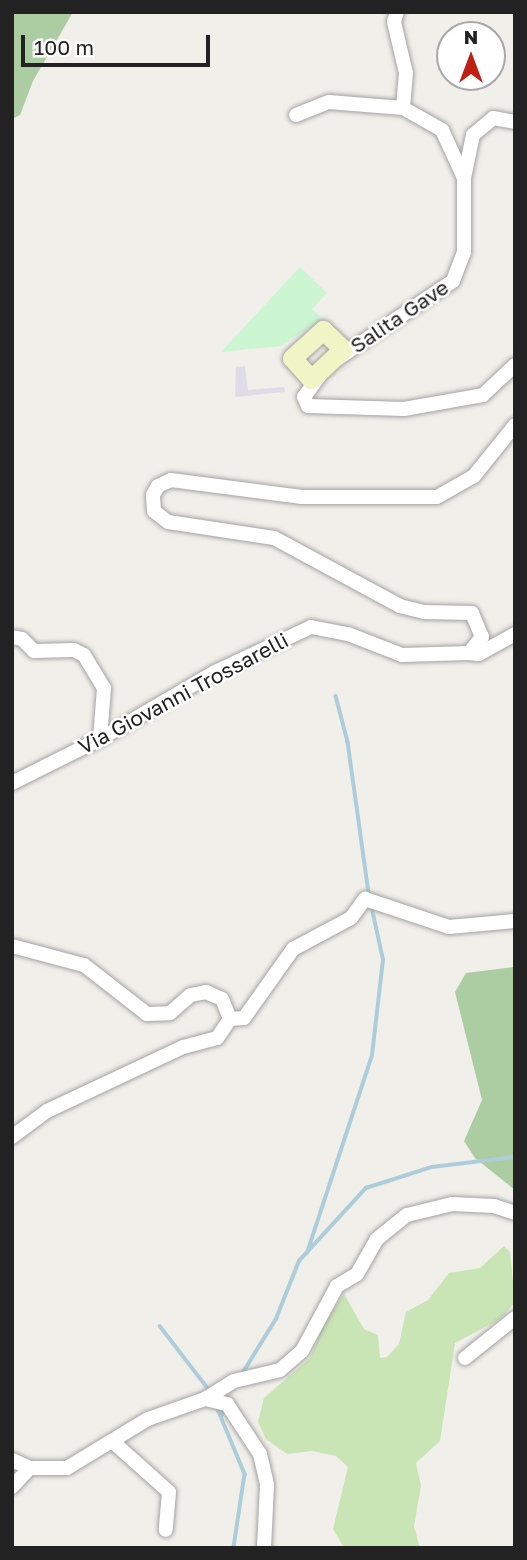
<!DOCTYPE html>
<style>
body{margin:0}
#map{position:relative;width:527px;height:1560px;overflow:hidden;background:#f1efe9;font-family:"Golos Text",sans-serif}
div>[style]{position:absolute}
.grass>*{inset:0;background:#c9e5b5}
.forest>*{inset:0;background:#accca2}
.park>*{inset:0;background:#ccf5d2}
.plaza>*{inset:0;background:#dedde7}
.stream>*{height:3.5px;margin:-1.75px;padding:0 1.75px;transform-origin:1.75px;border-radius:1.75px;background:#aecdda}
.roads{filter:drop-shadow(0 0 2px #a3a3a3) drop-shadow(0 0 2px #a3a3a3)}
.street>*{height:14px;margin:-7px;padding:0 7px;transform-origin:7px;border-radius:7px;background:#fff}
.secondary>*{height:19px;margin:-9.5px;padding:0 9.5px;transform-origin:9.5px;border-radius:9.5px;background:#eff5c4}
span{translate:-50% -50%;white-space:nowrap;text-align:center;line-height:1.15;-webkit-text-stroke:5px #fff;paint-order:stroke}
.street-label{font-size:21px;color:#222}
.frame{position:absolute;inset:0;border:14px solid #222;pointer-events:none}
.north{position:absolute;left:436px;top:21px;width:70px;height:70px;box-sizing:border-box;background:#fff;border:2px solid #a7a7a7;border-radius:50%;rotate:0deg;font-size:19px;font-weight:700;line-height:28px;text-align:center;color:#222}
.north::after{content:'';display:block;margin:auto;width:24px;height:32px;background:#c01f13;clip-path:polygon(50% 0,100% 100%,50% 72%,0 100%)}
.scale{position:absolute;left:21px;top:35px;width:189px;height:32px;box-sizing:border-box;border:4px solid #222;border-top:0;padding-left:9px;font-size:21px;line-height:24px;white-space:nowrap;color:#222;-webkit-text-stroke:5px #fff;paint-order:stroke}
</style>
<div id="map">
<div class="grass">
<div style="clip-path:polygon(504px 1246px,510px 1252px,515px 1302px,500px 1319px,455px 1343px,440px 1441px,416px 1463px,421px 1486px,414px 1526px,420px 1548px,344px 1548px,333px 1529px,348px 1467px,336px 1456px,312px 1451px,287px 1454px,266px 1439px,258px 1422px,264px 1398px,310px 1358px,324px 1324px,344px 1294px,364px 1329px,378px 1335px,380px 1358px,387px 1357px,399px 1344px,406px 1312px,428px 1300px,449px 1273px,480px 1268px)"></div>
</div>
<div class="forest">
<div style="clip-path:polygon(12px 12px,73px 12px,33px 81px,20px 115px,12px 119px)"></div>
<div style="clip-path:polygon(515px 967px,515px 1190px,475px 1158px,464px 1141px,482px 1100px,455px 992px,466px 973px)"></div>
</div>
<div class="park">
<div style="clip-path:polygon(300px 267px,327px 293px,312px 309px,323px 319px,281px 346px,221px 352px)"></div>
</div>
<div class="plaza">
<div style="clip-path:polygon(245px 366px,248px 390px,284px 387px,285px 392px,235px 397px,236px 367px)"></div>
</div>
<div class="stream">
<div style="left:336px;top:696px;width:48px;rotate:75.4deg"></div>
<div style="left:348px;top:742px;width:153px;rotate:82.1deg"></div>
<div style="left:307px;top:1253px;width:208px;rotate:-71.8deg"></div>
<div style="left:372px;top:1055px;width:96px;rotate:-83.4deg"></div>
<div style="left:383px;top:960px;width:56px;rotate:-102.3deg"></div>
<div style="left:160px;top:1326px;width:82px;rotate:52.4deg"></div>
<div style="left:242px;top:1374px;width:65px;rotate:-58.3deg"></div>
<div style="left:276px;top:1319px;width:62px;rotate:-68.4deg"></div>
<div style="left:299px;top:1261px;width:99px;rotate:-47.5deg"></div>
<div style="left:366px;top:1188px;width:69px;rotate:-17.7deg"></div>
<div style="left:432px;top:1167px;width:84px;rotate:-6.9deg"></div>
<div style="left:217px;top:1407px;width:73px;rotate:67.3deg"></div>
<div style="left:245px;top:1474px;width:75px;rotate:98.5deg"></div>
<div style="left:221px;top:1417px;width:9px;rotate:-72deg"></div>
</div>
<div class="roads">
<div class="street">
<div style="left:397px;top:12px;width:10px;rotate:107deg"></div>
<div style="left:394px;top:22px;width:52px;rotate:76.8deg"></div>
<div style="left:406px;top:73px;width:35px;rotate:95deg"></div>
<div style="left:296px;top:115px;width:35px;rotate:-22deg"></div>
<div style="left:329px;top:102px;width:74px;rotate:4.6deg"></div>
<div style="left:403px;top:108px;width:45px;rotate:29.4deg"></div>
<div style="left:442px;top:130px;width:53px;rotate:65.4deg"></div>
<div style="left:464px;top:178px;width:74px;rotate:90deg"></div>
<div style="left:464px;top:252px;width:31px;rotate:111deg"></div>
<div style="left:453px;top:281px;width:140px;rotate:146.1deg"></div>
<div style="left:464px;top:178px;width:44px;rotate:-78.2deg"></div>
<div style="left:473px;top:135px;width:26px;rotate:-40deg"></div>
<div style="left:493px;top:118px;width:22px;rotate:10deg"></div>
<div style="left:320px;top:375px;width:27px;rotate:126deg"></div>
<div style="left:304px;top:397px;width:10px;rotate:66deg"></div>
<div style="left:308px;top:406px;width:96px;rotate:1.8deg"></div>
<div style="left:404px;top:409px;width:80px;rotate:-10deg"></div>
<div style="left:483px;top:395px;width:44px;rotate:-43.2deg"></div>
<div style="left:12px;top:637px;width:10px;rotate:11deg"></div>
<div style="left:22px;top:639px;width:17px;rotate:45deg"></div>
<div style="left:34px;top:651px;width:40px;rotate:-1.4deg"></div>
<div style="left:74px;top:650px;width:11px;rotate:27deg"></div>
<div style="left:84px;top:655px;width:39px;rotate:59deg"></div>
<div style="left:104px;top:688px;width:51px;rotate:94.5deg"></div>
<div style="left:469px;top:653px;width:10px;rotate:6deg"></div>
<div style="left:479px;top:654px;width:41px;rotate:-29.1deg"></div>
<div style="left:12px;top:783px;width:98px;rotate:-26.6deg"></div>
<div style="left:100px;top:739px;width:133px;rotate:-30.2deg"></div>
<div style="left:215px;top:672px;width:106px;rotate:-25.1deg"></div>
<div style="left:311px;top:627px;width:38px;rotate:11deg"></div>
<div style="left:348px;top:634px;width:58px;rotate:21.3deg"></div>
<div style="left:402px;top:655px;width:67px;rotate:-1.7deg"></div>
<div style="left:469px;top:653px;width:21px;rotate:-51deg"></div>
<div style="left:482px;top:637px;width:26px;rotate:-113deg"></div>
<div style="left:472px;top:613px;width:48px;rotate:-178.8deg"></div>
<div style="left:424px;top:612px;width:25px;rotate:-166deg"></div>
<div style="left:400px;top:606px;width:143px;rotate:-151.6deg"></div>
<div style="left:274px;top:538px;width:107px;rotate:-171.4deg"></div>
<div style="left:168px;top:522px;width:18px;rotate:-142deg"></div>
<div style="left:154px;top:511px;width:16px;rotate:-94deg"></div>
<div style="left:153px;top:495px;width:10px;rotate:-61deg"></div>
<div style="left:158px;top:486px;width:14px;rotate:-25deg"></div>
<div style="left:171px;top:480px;width:132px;rotate:7.4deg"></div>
<div style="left:302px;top:497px;width:135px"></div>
<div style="left:437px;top:497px;width:43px;rotate:-29.6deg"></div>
<div style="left:474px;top:476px;width:65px;rotate:-51.2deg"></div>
<div style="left:12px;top:946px;width:74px;rotate:14.8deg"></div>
<div style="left:84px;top:965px;width:80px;rotate:37.9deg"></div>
<div style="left:147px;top:1014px;width:23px;rotate:-2deg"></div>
<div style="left:170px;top:1013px;width:28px;rotate:-41deg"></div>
<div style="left:191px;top:995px;width:15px;rotate:-11deg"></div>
<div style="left:206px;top:992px;width:17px;rotate:24deg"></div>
<div style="left:222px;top:999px;width:22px;rotate:68deg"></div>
<div style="left:230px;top:1019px;width:23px;rotate:124deg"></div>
<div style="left:217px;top:1038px;width:35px;rotate:165deg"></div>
<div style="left:183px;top:1047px;width:150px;rotate:154.8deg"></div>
<div style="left:47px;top:1111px;width:44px;rotate:143.4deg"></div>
<div style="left:230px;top:1019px;width:14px;rotate:-4deg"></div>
<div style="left:244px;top:1018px;width:85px;rotate:-54.6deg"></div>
<div style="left:293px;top:949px;width:66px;rotate:-28.1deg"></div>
<div style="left:351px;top:918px;width:24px;rotate:-54deg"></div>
<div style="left:365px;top:899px;width:89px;rotate:18.4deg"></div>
<div style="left:449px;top:927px;width:66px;rotate:-5.2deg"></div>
<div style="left:465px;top:1358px;width:64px;rotate:-38.7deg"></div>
<div style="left:205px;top:1399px;width:23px;rotate:13deg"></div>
<div style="left:227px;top:1404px;width:60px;rotate:56.6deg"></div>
<div style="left:260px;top:1454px;width:32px;rotate:77deg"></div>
<div style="left:267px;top:1485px;width:63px;rotate:92.7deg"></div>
<div style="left:112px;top:1441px;width:76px;rotate:41.8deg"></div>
<div style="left:169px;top:1492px;width:38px;rotate:95deg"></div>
<div style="left:12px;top:1460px;width:20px;rotate:24deg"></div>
<div style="left:30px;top:1468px;width:37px"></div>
<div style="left:67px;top:1468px;width:95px;rotate:-31.2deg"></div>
<div style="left:148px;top:1419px;width:60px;rotate:-19.3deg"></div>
<div style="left:205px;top:1399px;width:34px;rotate:-32deg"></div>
<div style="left:234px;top:1381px;width:47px;rotate:-13.4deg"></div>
<div style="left:280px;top:1370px;width:29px;rotate:-41deg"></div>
<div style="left:302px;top:1351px;width:74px;rotate:-61.7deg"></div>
<div style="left:337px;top:1286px;width:23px;rotate:-31deg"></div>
<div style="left:357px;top:1274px;width:40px;rotate:-60.3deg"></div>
<div style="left:377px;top:1239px;width:38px;rotate:-39deg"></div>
<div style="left:407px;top:1215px;width:46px;rotate:-13.7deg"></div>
<div style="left:452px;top:1204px;width:42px;rotate:2.7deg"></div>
<div style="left:494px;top:1206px;width:22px;rotate:18deg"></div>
<div style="left:12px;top:1487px;width:26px;rotate:-47deg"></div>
</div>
<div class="secondary">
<div style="left:323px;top:330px;width:28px;rotate:44deg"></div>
<div style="left:343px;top:349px;width:44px;rotate:136.8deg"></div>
<div style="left:311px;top:379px;width:28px;rotate:-132deg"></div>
<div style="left:292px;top:358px;width:42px;rotate:-42.1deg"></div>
</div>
</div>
<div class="street-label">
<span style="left:399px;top:316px;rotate:-34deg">Salita Gave</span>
<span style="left:183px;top:693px;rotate:-28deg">Via Giovanni Trossarelli</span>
</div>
<div class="frame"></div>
<div class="north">N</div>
<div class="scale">100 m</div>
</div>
